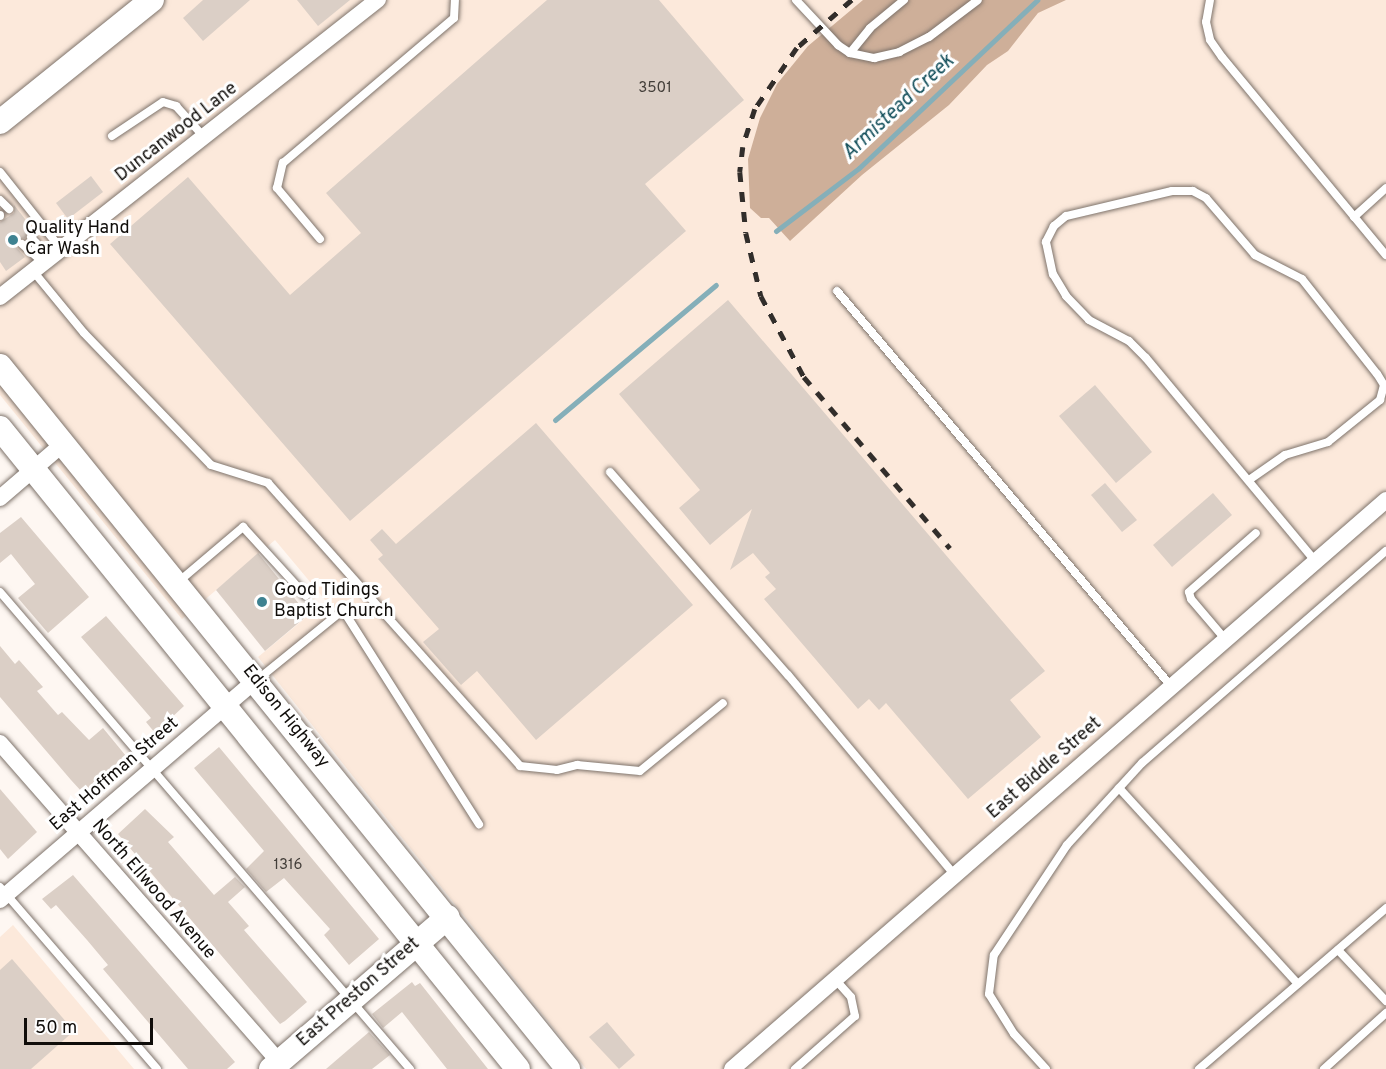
<!DOCTYPE html>
<style>
body{margin:0}
#map{position:relative;width:1386px;height:1069px;overflow:hidden;background:#fef7f2;font-family:Overpass,sans-serif}
div>[style]{position:absolute}
.built>*{inset:0;background:#fce9db}
.forest>*{inset:0;background:#ceaf99}
.stream>*{height:5px;margin:-2.5px;padding:0 2.5px;transform-origin:2.5px;border-radius:2.5px;background:#85afb9}
.building>*{inset:0;background:#dbcfc6}
.roads{filter:drop-shadow(0 0 2px #7e736b) drop-shadow(0 0 2px #7e736b)}
.lane>*{height:8px;margin:-4px;padding:0 4px;transform-origin:4px;border-radius:4px;background:#fff}
.street>*{height:16px;margin:-8px;padding:0 8px;transform-origin:8px;border-radius:8px;background:#fff}
.secondary>*{height:24px;margin:-12px;padding:0 12px;transform-origin:12px;border-radius:12px;background:#fff}
.rail>*{height:4.5px;margin-top:-2.25px;transform-origin:0;background:repeating-linear-gradient(90deg,#322e2b 0 10px,transparent 0 20px)}
.dots>*{width:16px;height:16px;translate:-50% -50%;box-sizing:border-box;border:3px solid #fff;border-radius:50%}
span{translate:-50% -50%;white-space:nowrap;text-align:center;line-height:1.15;-webkit-text-stroke:6px #fff;paint-order:stroke}
.number-label{font-size:15px;color:#433e39}
.number-label span{-webkit-text-stroke-width:0}
.street-label{font-size:18px;color:#100d0a}
.poi-label{font-size:18px;color:#100d0a}
.left{translate:0 -50%;text-align:left}
.water-label{font-size:20px;color:#124e5a;font-style:italic}
.scale{position:absolute;left:24px;top:1018px;width:129px;height:27px;box-sizing:border-box;border:3px solid #100d0a;border-top:0;padding-left:8px;font-size:18px;line-height:21px;white-space:nowrap;color:#100d0a;-webkit-text-stroke:4px #fff;paint-order:stroke}
</style>
<div id="map">
<div class="built">
<div style="clip-path:polygon(0 0,1386px 0,1386px 1069px,586px 1069px,258px 657px,326px 601px,275px 540px,182px 619px,0 395px)"></div>
<div style="clip-path:polygon(13px 925px,134px 1069px,0 1069px,0 937px)"></div>
</div>
<div class="forest">
<div style="clip-path:polygon(863px 0,1066px 0,1038px 13px,1008px 51px,987px 65px,949px 105px,862px 175px,790px 241px,769px 218px,761px 218px,750px 208px,748px 159px,760px 118px,777px 84px,808px 46px)"></div>
</div>
<div class="stream">
<div style="left:776px;top:231px;width:104px;rotate:-37.2deg"></div>
<div style="left:859px;top:168px;width:245px;rotate:-43.3deg"></div>
<div style="left:555px;top:420px;width:210px;rotate:-40deg"></div>
</div>
<div class="building">
<div style="clip-path:polygon(203px 0,250px 0,203px 41px,183px 18px)"></div>
<div style="clip-path:polygon(297px 0,350px 0,318px 26px)"></div>
<div style="clip-path:polygon(547px 0,659px 0,744px 100px,645px 184px,686px 231px,350px 521px,110px 244px,188px 177px,290px 295px,361px 233px,326px 193px)"></div>
<div style="clip-path:polygon(91px 176px,103px 192px,68px 219px,56px 203px)"></div>
<div style="clip-path:polygon(14px 205px,36px 233px,29px 231px,25px 238px,17px 240px,16px 247px,25px 257px,6px 271px,0 262px,0 222px,14px 213px)"></div>
<div style="clip-path:polygon(728px 300px,1045px 671px,1010px 700px,1041px 737px,968px 799px,886px 703px,879px 710px,869px 699px,858px 709px,764px 599px,776px 589px,765px 577px,770px 573px,753px 553px,730px 570px,752px 509px,710px 545px,679px 508px,700px 490px,619px 394px)"></div>
<div style="clip-path:polygon(1095px 385px,1152px 452px,1116px 483px,1059px 416px)"></div>
<div style="clip-path:polygon(536px 423px,693px 605px,536px 740px,477px 671px,461px 685px,423px 642px,439px 629px,378px 559px,383px 555px,370px 540px,382px 529px,396px 544px)"></div>
<div style="clip-path:polygon(1105px 483px,1137px 520px,1122px 532px,1091px 495px)"></div>
<div style="clip-path:polygon(1213px 493px,1232px 515px,1172px 567px,1153px 545px)"></div>
<div style="clip-path:polygon(21px 517px,89px 597px,48px 633px,18px 598px,35px 584px,11px 554px,0 563px,0 533px)"></div>
<div style="clip-path:polygon(258px 553px,308px 615px,265px 651px,216px 590px)"></div>
<div style="clip-path:polygon(106px 616px,184px 706px,155px 733px,146px 722px,151px 718px,81px 637px)"></div>
<div style="clip-path:polygon(0 646px,15px 664px,19px 660px,43px 687px,37px 691px,58px 715px,62px 712px,89px 740px,103px 728px,126px 756px,88px 790px,82px 792px,71px 780px,0 697px)"></div>
<div style="clip-path:polygon(219px 747px,379px 939px,349px 965px,324px 935px,330px 929px,284px 878px,266px 892px,246px 869px,264px 851px,194px 768px)"></div>
<div style="clip-path:polygon(0 789px,37px 832px,8px 859px,0 849px)"></div>
<div style="clip-path:polygon(145px 809px,174px 837px,168px 842px,214px 895px,235px 877px,245px 887px,228px 902px,249px 926px,244px 930px,307px 1002px,285px 1021px,280px 1024px,272px 1015px,118px 834px)"></div>
<div style="clip-path:polygon(73px 875px,235px 1062px,227px 1069px,188px 1069px,103px 969px,108px 965px,87px 940px,56px 905px,51px 909px,42px 899px)"></div>
<div style="clip-path:polygon(12px 959px,74px 1031px,31px 1069px,0 1069px,0 970px)"></div>
<div style="clip-path:polygon(412px 982px,415px 986px,420px 983px,488px 1069px,447px 1069px,402px 1012px,383px 1028px,372px 1014px)"></div>
<div style="clip-path:polygon(607px 1022px,635px 1055px,619px 1069px,589px 1037px)"></div>
<div style="clip-path:polygon(369px 1032px,390px 1055px,372px 1069px,326px 1069px)"></div>
</div>
<div class="roads">
<div class="lane">
<div style="left:796px;top:0;width:62px;rotate:47deg"></div>
<div style="left:838px;top:45px;width:14px;rotate:34deg"></div>
<div style="left:850px;top:53px;width:25px;rotate:12deg"></div>
<div style="left:874px;top:58px;width:26px;rotate:-13deg"></div>
<div style="left:899px;top:52px;width:34px;rotate:-27deg"></div>
<div style="left:929px;top:37px;width:61px;rotate:-37.1deg"></div>
<div style="left:1210px;top:0;width:22px;rotate:100deg"></div>
<div style="left:1206px;top:22px;width:18px;rotate:77deg"></div>
<div style="left:1210px;top:40px;width:21px;rotate:55deg"></div>
<div style="left:1222px;top:57px;width:257px;rotate:50.4deg"></div>
<div style="left:850px;top:53px;width:32px;rotate:-51deg"></div>
<div style="left:870px;top:28px;width:44px;rotate:-39.5deg"></div>
<div style="left:112px;top:136px;width:61px;rotate:-33.7deg"></div>
<div style="left:163px;top:102px;width:14px;rotate:17deg"></div>
<div style="left:176px;top:106px;width:42px;rotate:47.9deg"></div>
<div style="left:0;top:172px;width:98px;rotate:51.6deg"></div>
<div style="left:0;top:200px;width:13px;rotate:45deg"></div>
<div style="left:0;top:215px;width:1px;rotate:90deg"></div>
<div style="left:1354px;top:217px;width:43px;rotate:-42.2deg"></div>
<div style="left:31px;top:237px;width:8px;rotate:50deg"></div>
<div style="left:36px;top:243px;width:9px;rotate:90deg"></div>
<div style="left:320px;top:239px;width:67px;rotate:-130.1deg"></div>
<div style="left:277px;top:188px;width:26px;rotate:-77deg"></div>
<div style="left:283px;top:163px;width:224px;rotate:-40.3deg"></div>
<div style="left:454px;top:18px;width:18px;rotate:-87deg"></div>
<div style="left:22px;top:244px;width:29px;rotate:41deg"></div>
<div style="left:33px;top:271px;width:80px;rotate:50.6deg"></div>
<div style="left:84px;top:333px;width:183px;rotate:46.1deg"></div>
<div style="left:211px;top:465px;width:60px;rotate:17.5deg"></div>
<div style="left:268px;top:483px;width:379px;rotate:48.3deg"></div>
<div style="left:520px;top:766px;width:37px;rotate:6deg"></div>
<div style="left:557px;top:770px;width:21px;rotate:-14deg"></div>
<div style="left:577px;top:765px;width:63px;rotate:5.4deg"></div>
<div style="left:640px;top:771px;width:107px;rotate:-39.3deg"></div>
<div style="left:837px;top:291px;width:517px;rotate:49.78deg"></div>
<div style="left:610px;top:472px;width:270px;rotate:48.8deg"></div>
<div style="left:788px;top:675px;width:259px;rotate:50.2deg"></div>
<div style="left:1249px;top:480px;width:44px;rotate:-34.8deg"></div>
<div style="left:1285px;top:455px;width:45px;rotate:-16.8deg"></div>
<div style="left:1328px;top:442px;width:67px;rotate:-38.9deg"></div>
<div style="left:1380px;top:400px;width:16px;rotate:-75deg"></div>
<div style="left:1384px;top:385px;width:13px;rotate:-122deg"></div>
<div style="left:1377px;top:374px;width:121px;rotate:-128.3deg"></div>
<div style="left:1302px;top:279px;width:53px;rotate:-152.9deg"></div>
<div style="left:1255px;top:255px;width:75px;rotate:-130.7deg"></div>
<div style="left:1206px;top:198px;width:15px;rotate:-152deg"></div>
<div style="left:1193px;top:191px;width:21px;rotate:180deg"></div>
<div style="left:1172px;top:191px;width:109px;rotate:166.7deg"></div>
<div style="left:1066px;top:216px;width:16px;rotate:140deg"></div>
<div style="left:1054px;top:226px;width:18px;rotate:117deg"></div>
<div style="left:1046px;top:242px;width:33px;rotate:78deg"></div>
<div style="left:1053px;top:274px;width:26px;rotate:59deg"></div>
<div style="left:1066px;top:296px;width:33px;rotate:46deg"></div>
<div style="left:1089px;top:320px;width:45px;rotate:27.7deg"></div>
<div style="left:1129px;top:341px;width:24px;rotate:45deg"></div>
<div style="left:1146px;top:358px;width:264px;rotate:50.2deg"></div>
<div style="left:177px;top:583px;width:87px;rotate:-40.3deg"></div>
<div style="left:243px;top:527px;width:93px;rotate:47.6deg"></div>
<div style="left:0;top:592px;width:629px;rotate:49.32deg"></div>
<div style="left:1225px;top:639px;width:52px;rotate:-130.4deg"></div>
<div style="left:1191px;top:599px;width:7px;rotate:-106deg"></div>
<div style="left:1189px;top:592px;width:89px;rotate:-41.4deg"></div>
<div style="left:257px;top:680px;width:111px;rotate:-39.1deg"></div>
<div style="left:343px;top:610px;width:254px;rotate:57.6deg"></div>
<div style="left:1119px;top:788px;width:265px;rotate:47.6deg"></div>
<div style="left:0;top:887px;width:240px;rotate:49.2deg"></div>
<div style="left:1338px;top:950px;width:70px;rotate:46.7deg"></div>
<div style="left:795px;top:1069px;width:80px;rotate:-41.5deg"></div>
<div style="left:855px;top:1016px;width:19px;rotate:-102deg"></div>
<div style="left:851px;top:997px;width:24px;rotate:-132deg"></div>
<div style="left:1046px;top:1069px;width:47px;rotate:-132.4deg"></div>
<div style="left:1014px;top:1034px;width:47px;rotate:-122deg"></div>
<div style="left:989px;top:994px;width:39px;rotate:-83deg"></div>
<div style="left:994px;top:955px;width:132px;rotate:-56.4deg"></div>
<div style="left:1067px;top:845px;width:111px;rotate:-47.6deg"></div>
<div style="left:1142px;top:763px;width:323px;rotate:-41deg"></div>
<div style="left:1199px;top:1069px;width:247px;rotate:-40.7deg"></div>
<div style="left:1324px;top:1069px;width:84px;rotate:-42.1deg"></div>
</div>
<div class="street">
<div style="left:0;top:297px;width:481px;rotate:-38.2deg"></div>
<div style="left:0;top:498px;width:84px;rotate:-40.7deg"></div>
<div style="left:0;top:743px;width:424px;rotate:48.8deg"></div>
<div style="left:0;top:900px;width:338px;rotate:-40.7deg"></div>
<div style="left:732px;top:1069px;width:867px;rotate:-41.02deg"></div>
</div>
<div class="secondary">
<div style="left:0;top:122px;width:195px;rotate:-38.8deg"></div>
<div style="left:0;top:366px;width:904px;rotate:51.06deg"></div>
<div style="left:0;top:428px;width:824px;rotate:51.06deg"></div>
<div style="left:271px;top:1069px;width:233px;rotate:-40.7deg"></div>
</div>
</div>
<div class="rail">
<div style="left:852px;top:0;width:73px;rotate:138.9deg"></div>
<div style="left:797px;top:48px;width:74px;rotate:124.5deg"></div>
<div style="left:755px;top:109px;width:40px;rotate:108deg"></div>
<div style="left:743px;top:147px;width:25px;rotate:97deg"></div>
<div style="left:740px;top:172px;width:61px;rotate:84.4deg"></div>
<div style="left:746px;top:233px;width:65px;rotate:76.6deg"></div>
<div style="left:761px;top:296px;width:92px;rotate:62deg"></div>
<div style="left:804px;top:377px;width:225px;rotate:49.5deg"></div>
</div>
<div class="dots">
<div style="left:13px;top:240px;background:#3e8291"></div>
<div style="left:262px;top:602px;background:#3e8291"></div>
</div>
<div class="number-label">
<span style="left:655px;top:89px">3501</span>
<span style="left:288px;top:866px">1316</span>
</div>
<div class="street-label">
<span style="left:177px;top:133px;rotate:-38deg">Duncanwood Lane</span>
<span style="left:285px;top:717px;rotate:51deg">Edison Highway</span>
<span style="left:1045px;top:769px;rotate:-41deg">East Biddle Street</span>
<span style="left:115px;top:775px;rotate:-41deg">East Hoffman Street</span>
<span style="left:153px;top:890px;rotate:49deg">North Ellwood Avenue</span>
<span style="left:359px;top:993px;rotate:-41deg">East Preston Street</span>
</div>
<div class="poi-label">
<span class="left" style="left:25px;top:240px">Quality Hand<br>Car Wash</span>
<span class="left" style="left:274px;top:602px">Good Tidings<br>Baptist Church</span>
</div>
<div class="water-label">
<span style="left:899px;top:108px;rotate:-43deg">Armistead Creek</span>
</div>
<div class="scale">50 m</div>
</div>
